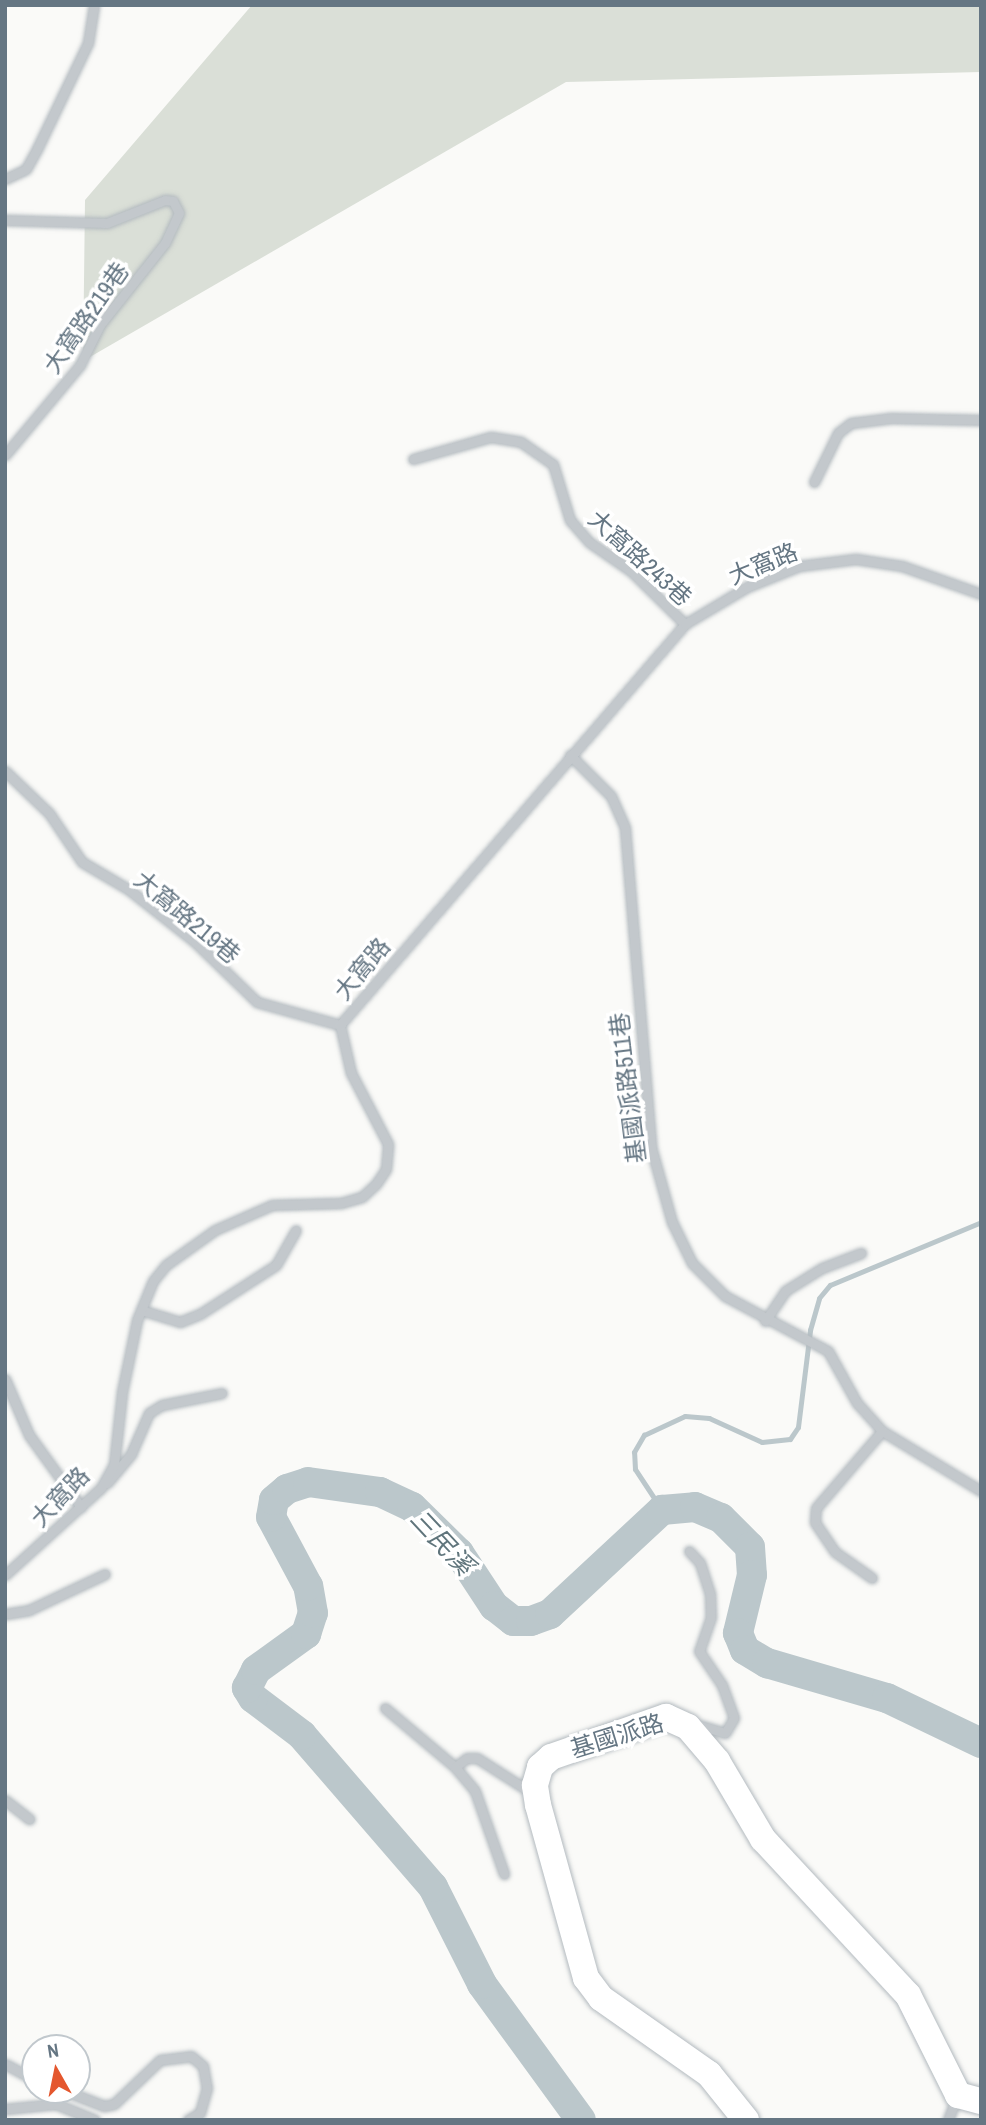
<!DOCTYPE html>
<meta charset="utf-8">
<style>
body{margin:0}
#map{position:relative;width:986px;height:2125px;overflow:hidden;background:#fafaf8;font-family:"Archivo Narrow","Noto Sans TC",sans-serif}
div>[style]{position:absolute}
.green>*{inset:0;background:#dadfd7}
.stream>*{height:5px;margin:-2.5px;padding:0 2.5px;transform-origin:2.5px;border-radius:2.5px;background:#bbc7cb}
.river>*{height:30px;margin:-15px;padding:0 15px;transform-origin:15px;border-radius:15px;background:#bbc7cb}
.roads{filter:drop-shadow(0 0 2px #b3babf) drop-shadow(0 0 2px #b3babf)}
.lane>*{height:9px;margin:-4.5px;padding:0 4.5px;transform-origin:4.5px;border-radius:4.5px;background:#c3c8cc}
.secondary>*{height:26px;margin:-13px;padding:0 13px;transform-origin:13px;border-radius:13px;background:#fff}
span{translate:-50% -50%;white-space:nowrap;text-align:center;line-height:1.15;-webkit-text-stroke:7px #fff;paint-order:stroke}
.street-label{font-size:24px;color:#657683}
.water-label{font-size:26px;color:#60757c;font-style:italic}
.frame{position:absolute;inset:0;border:7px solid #657683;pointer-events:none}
.north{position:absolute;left:21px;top:2034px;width:70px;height:70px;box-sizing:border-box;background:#fff;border:2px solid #c1c8cd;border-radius:50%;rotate:351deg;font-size:19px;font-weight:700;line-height:28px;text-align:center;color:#657683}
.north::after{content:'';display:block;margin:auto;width:24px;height:32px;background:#e4572e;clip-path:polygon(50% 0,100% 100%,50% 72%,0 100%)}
</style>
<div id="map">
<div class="green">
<div style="clip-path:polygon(252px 5px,981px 5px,981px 72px,566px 82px,83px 361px,85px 200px)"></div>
</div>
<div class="stream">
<div style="left:662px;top:1510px;width:49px;rotate:-123.4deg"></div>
<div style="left:635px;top:1469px;width:17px;rotate:-93deg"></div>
<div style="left:634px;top:1452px;width:20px;rotate:-60deg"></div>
<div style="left:644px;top:1435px;width:45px;rotate:-24.9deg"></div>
<div style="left:685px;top:1416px;width:24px;rotate:5deg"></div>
<div style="left:709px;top:1418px;width:58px;rotate:24.4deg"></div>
<div style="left:762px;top:1442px;width:28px;rotate:-6deg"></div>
<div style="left:790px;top:1439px;width:14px;rotate:-56deg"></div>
<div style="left:798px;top:1427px;width:98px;rotate:-82.9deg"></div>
<div style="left:810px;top:1330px;width:33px;rotate:-74deg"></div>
<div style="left:819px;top:1298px;width:17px;rotate:-50deg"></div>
<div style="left:830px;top:1285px;width:164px;rotate:-22.6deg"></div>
</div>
<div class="river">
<div style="left:581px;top:2120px;width:168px;rotate:-126.1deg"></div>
<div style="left:482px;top:1984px;width:109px;rotate:-116.8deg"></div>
<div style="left:433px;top:1887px;width:201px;rotate:-130.8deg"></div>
<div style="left:302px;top:1735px;width:61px;rotate:-142.9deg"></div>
<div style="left:253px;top:1698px;width:12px;rotate:-121deg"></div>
<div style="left:247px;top:1688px;width:20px;rotate:-63deg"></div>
<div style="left:256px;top:1670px;width:62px;rotate:-35.8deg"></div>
<div style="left:306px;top:1634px;width:22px;rotate:-72deg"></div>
<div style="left:313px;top:1613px;width:27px;rotate:-100deg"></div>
<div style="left:308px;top:1586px;width:78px;rotate:-118.2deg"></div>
<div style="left:271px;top:1517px;width:17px;rotate:-80deg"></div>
<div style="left:274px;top:1500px;width:17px;rotate:-40deg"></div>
<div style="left:287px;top:1489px;width:22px;rotate:-18deg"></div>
<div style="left:308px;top:1482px;width:73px;rotate:7.9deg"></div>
<div style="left:380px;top:1492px;width:35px;rotate:25deg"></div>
<div style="left:412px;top:1507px;width:66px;rotate:44.4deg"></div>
<div style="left:459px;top:1553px;width:64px;rotate:56.6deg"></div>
<div style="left:494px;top:1606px;width:24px;rotate:38deg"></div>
<div style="left:513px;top:1621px;width:18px"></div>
<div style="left:531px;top:1621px;width:20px;rotate:-20deg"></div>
<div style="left:550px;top:1614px;width:153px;rotate:-42.9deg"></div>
<div style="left:662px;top:1510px;width:33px;rotate:-5deg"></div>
<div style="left:695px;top:1507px;width:28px;rotate:23deg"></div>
<div style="left:721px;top:1518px;width:41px;rotate:45deg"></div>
<div style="left:750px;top:1547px;width:28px;rotate:86deg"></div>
<div style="left:752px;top:1575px;width:60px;rotate:103.6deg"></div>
<div style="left:738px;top:1633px;width:18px;rotate:68deg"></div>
<div style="left:745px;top:1650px;width:26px;rotate:31deg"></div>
<div style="left:767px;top:1663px;width:125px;rotate:16.3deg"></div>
<div style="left:887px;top:1698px;width:104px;rotate:25.6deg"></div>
</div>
<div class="roads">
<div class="lane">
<div style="left:5px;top:179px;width:23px;rotate:-25deg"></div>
<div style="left:26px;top:169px;width:23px;rotate:-61deg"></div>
<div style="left:37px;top:149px;width:118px;rotate:-64.3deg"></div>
<div style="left:88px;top:43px;width:38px;rotate:-81deg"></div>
<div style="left:5px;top:220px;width:102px;rotate:1.7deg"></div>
<div style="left:107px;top:223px;width:62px;rotate:-21.6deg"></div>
<div style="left:165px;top:200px;width:8px;rotate:7deg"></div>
<div style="left:173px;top:201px;width:13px;rotate:63deg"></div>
<div style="left:179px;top:213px;width:33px;rotate:115deg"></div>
<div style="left:165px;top:243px;width:105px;rotate:128.4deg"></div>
<div style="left:100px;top:325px;width:45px;rotate:116.6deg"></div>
<div style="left:80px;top:365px;width:117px;rotate:129.8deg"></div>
<div style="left:413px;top:459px;width:81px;rotate:-15.8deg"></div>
<div style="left:491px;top:437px;width:30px;rotate:9deg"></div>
<div style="left:521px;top:442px;width:39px;rotate:35deg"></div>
<div style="left:553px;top:464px;width:59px;rotate:73.1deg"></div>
<div style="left:570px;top:520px;width:29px;rotate:49deg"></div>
<div style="left:589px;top:542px;width:51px;rotate:34.6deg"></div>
<div style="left:631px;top:571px;width:76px;rotate:44.5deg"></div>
<div style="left:814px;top:482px;width:55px;rotate:-63.9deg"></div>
<div style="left:838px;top:433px;width:16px;rotate:-38deg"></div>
<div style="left:851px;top:423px;width:39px;rotate:-7deg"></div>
<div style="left:890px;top:418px;width:91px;rotate:1.3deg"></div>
<div style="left:570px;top:755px;width:58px;rotate:45deg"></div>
<div style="left:611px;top:796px;width:35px;rotate:66deg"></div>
<div style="left:625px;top:828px;width:320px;rotate:85.3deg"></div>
<div style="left:651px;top:1147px;width:78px;rotate:74.4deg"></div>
<div style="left:672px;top:1222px;width:46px;rotate:64deg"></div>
<div style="left:692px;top:1263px;width:47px;rotate:45deg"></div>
<div style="left:725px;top:1296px;width:117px;rotate:28.1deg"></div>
<div style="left:828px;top:1351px;width:60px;rotate:60.9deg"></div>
<div style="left:857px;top:1403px;width:38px;rotate:48deg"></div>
<div style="left:882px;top:1431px;width:116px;rotate:31.2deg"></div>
<div style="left:5px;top:771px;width:61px;rotate:43.7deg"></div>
<div style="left:49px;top:813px;width:59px;rotate:56deg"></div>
<div style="left:82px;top:862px;width:53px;rotate:30.4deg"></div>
<div style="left:128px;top:889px;width:85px;rotate:38.3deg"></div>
<div style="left:195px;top:942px;width:86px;rotate:44.1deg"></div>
<div style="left:257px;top:1002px;width:86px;rotate:15.5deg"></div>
<div style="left:141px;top:1310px;width:41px;rotate:17.1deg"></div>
<div style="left:180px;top:1322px;width:22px;rotate:-22deg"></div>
<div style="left:200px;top:1314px;width:90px;rotate:-32.8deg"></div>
<div style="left:276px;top:1265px;width:40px;rotate:-60.3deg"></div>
<div style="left:765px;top:1321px;width:36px;rotate:-56deg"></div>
<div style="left:785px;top:1291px;width:44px;rotate:-31.9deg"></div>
<div style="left:822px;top:1268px;width:42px;rotate:-21deg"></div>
<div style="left:5px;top:1379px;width:61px;rotate:66.8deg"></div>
<div style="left:29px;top:1435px;width:89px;rotate:54.2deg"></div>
<div style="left:107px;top:1483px;width:38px;rotate:-50deg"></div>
<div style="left:131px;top:1454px;width:45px;rotate:-66.3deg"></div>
<div style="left:149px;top:1413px;width:15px;rotate:-32deg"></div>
<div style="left:162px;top:1405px;width:61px;rotate:-11.3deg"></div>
<div style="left:689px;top:1551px;width:16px;rotate:47deg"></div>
<div style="left:700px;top:1563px;width:33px;rotate:72deg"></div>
<div style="left:710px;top:1594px;width:23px;rotate:88deg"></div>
<div style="left:711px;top:1617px;width:36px;rotate:109deg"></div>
<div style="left:699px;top:1651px;width:41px;rotate:55.9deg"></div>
<div style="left:722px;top:1685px;width:35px;rotate:70deg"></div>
<div style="left:734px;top:1718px;width:17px;rotate:121deg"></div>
<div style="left:725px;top:1733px;width:31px;rotate:-163deg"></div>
<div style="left:5px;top:1575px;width:130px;rotate:-42.2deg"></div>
<div style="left:101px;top:1488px;width:26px;rotate:-61deg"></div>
<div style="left:114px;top:1465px;width:73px;rotate:-83.7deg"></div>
<div style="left:122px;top:1392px;width:74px;rotate:-78.2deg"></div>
<div style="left:137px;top:1320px;width:42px;rotate:-67.7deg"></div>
<div style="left:153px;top:1281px;width:21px;rotate:-51deg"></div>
<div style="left:166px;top:1265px;width:60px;rotate:-35.5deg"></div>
<div style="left:215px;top:1230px;width:62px;rotate:-23.7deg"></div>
<div style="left:272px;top:1205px;width:69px;rotate:-1.7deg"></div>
<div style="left:341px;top:1203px;width:22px;rotate:-16deg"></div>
<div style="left:362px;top:1197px;width:19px;rotate:-43deg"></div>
<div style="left:376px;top:1184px;width:18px;rotate:-56deg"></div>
<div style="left:386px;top:1169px;width:25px;rotate:-85deg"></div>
<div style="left:388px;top:1144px;width:80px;rotate:-117.5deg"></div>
<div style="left:351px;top:1073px;width:49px;rotate:-102.9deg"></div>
<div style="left:340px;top:1025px;width:529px;rotate:-49.29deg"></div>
<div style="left:685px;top:624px;width:72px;rotate:-30.8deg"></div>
<div style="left:747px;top:587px;width:56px;rotate:-22deg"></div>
<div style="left:799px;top:566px;width:57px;rotate:-7deg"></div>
<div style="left:856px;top:559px;width:47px;rotate:8.7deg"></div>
<div style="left:902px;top:566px;width:84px;rotate:19.5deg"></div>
<div style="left:872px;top:1578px;width:45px;rotate:-144.9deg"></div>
<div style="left:835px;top:1552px;width:36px;rotate:-124deg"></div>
<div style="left:815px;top:1522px;width:14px;rotate:-86deg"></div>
<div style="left:816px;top:1508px;width:101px;rotate:-49.4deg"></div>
<div style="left:5px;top:1614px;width:24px;rotate:-9deg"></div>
<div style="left:29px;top:1610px;width:84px;rotate:-25.3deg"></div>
<div style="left:385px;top:1708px;width:92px;rotate:40.1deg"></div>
<div style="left:455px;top:1767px;width:15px;rotate:-37deg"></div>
<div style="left:467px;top:1758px;width:10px"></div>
<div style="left:477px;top:1758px;width:65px;rotate:32.5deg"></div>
<div style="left:455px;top:1767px;width:31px;rotate:50deg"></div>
<div style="left:475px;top:1791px;width:88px;rotate:70.7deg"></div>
<div style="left:5px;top:1800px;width:31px;rotate:38deg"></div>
<div style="left:5px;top:2064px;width:34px;rotate:28deg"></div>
<div style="left:63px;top:2090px;width:44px;rotate:21.3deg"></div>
<div style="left:104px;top:2106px;width:10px;rotate:-11deg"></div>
<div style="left:114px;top:2104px;width:64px;rotate:-43.7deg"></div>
<div style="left:160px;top:2060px;width:31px;rotate:-7deg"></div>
<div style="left:191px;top:2056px;width:16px;rotate:40deg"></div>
<div style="left:203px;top:2066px;width:22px;rotate:80deg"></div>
<div style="left:207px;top:2088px;width:26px;rotate:106deg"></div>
<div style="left:200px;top:2113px;width:14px;rotate:150deg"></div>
<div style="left:5px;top:2109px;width:51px;rotate:-5.6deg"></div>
<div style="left:56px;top:2104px;width:42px;rotate:22.3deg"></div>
<div style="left:948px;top:2120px;width:25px;rotate:-69deg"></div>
</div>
<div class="secondary">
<div style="left:746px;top:2120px;width:59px;rotate:-128.8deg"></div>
<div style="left:709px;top:2074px;width:132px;rotate:-144.9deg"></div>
<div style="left:601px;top:1998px;width:25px;rotate:-127deg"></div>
<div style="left:586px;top:1978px;width:180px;rotate:-105.5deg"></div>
<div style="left:538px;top:1805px;width:20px;rotate:-99deg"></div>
<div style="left:535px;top:1785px;width:19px;rotate:-74deg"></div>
<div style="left:540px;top:1767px;width:15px;rotate:-42deg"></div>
<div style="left:551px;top:1757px;width:122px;rotate:-19.2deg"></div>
<div style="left:666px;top:1717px;width:24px;rotate:24deg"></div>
<div style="left:688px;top:1727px;width:45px;rotate:49.5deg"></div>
<div style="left:717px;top:1761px;width:91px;rotate:59.5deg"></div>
<div style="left:763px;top:1839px;width:213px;rotate:47.1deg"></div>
<div style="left:908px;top:1995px;width:112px;rotate:63.4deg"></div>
<div style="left:958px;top:2095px;width:24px;rotate:15deg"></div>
</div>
</div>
<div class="street-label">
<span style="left:86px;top:318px;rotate:-55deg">大窩路219巷</span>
<span style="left:640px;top:558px;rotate:42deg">大窩路243巷</span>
<span style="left:763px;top:564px;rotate:-22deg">大窩路</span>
<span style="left:187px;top:917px;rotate:40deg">大窩路219巷</span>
<span style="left:362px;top:969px;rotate:-50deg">大窩路</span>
<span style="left:628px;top:1088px;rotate:-97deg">基國派路511巷</span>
<span style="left:60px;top:1497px;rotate:-46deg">大窩路</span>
<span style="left:617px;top:1736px;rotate:-17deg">基國派路</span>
</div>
<div class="water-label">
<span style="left:442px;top:1542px;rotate:47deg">三民溪</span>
</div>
<div class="frame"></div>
<div class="north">N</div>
</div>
